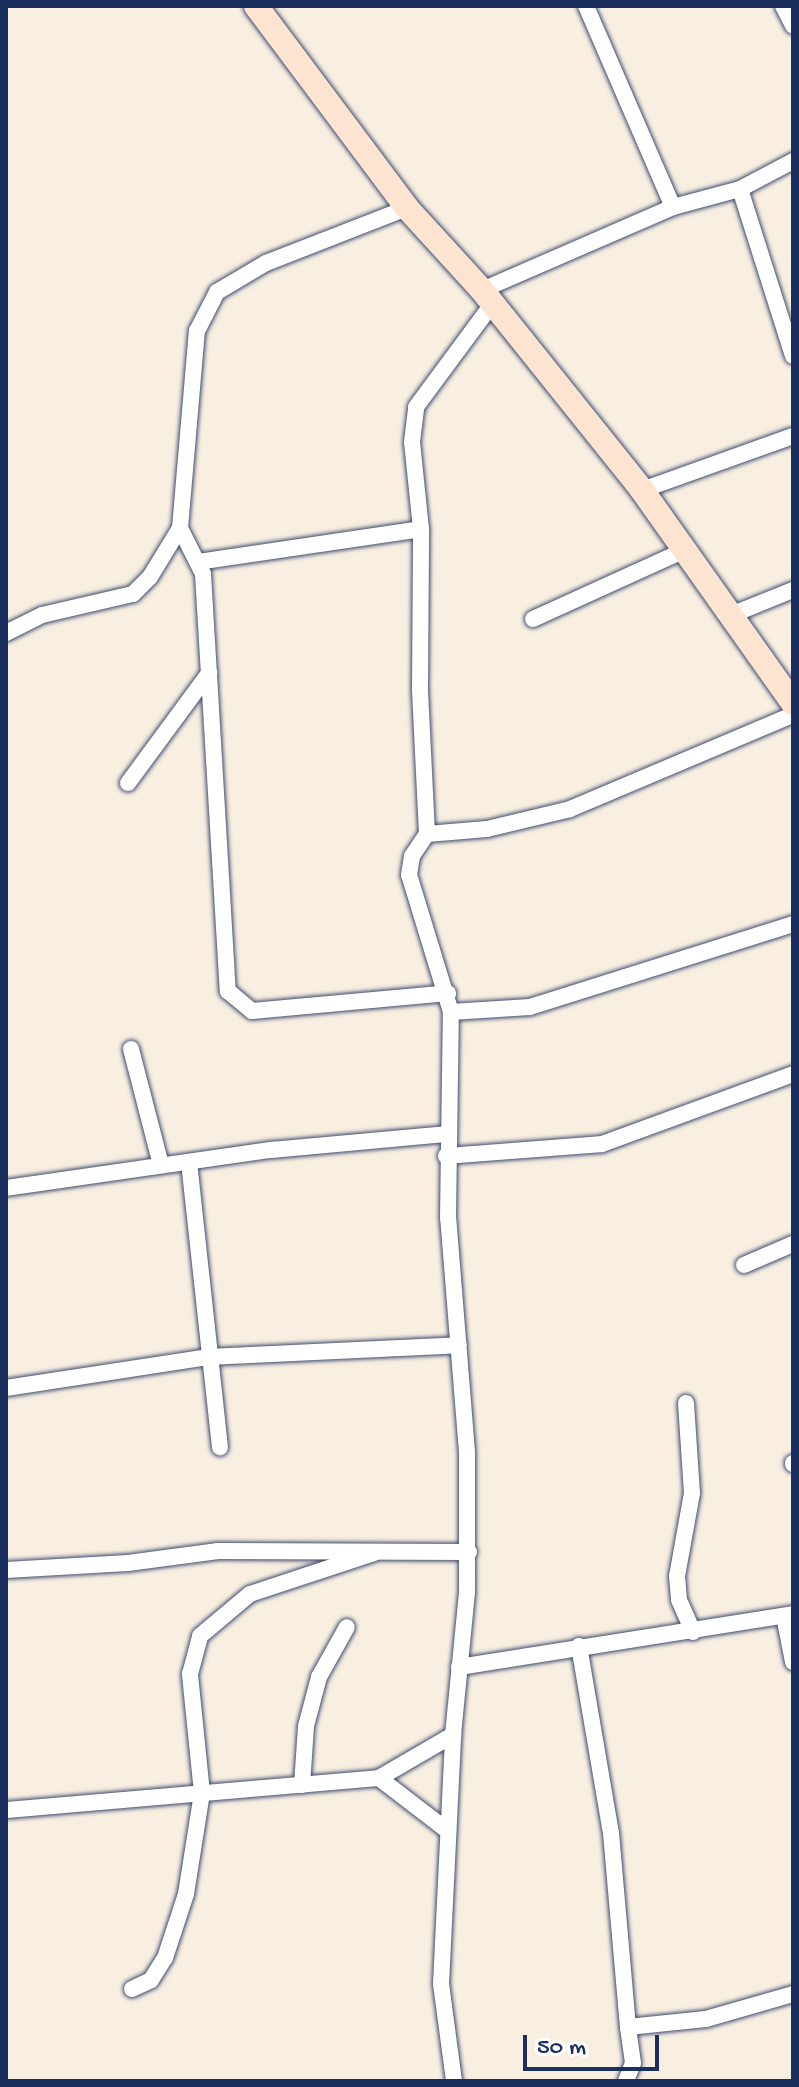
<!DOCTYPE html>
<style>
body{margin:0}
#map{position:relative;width:799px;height:2087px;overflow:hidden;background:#f9efe1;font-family:"Gochi Hand",sans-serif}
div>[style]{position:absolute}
.roads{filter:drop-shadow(0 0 2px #3c4c72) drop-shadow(0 0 2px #3c4c72)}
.street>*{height:16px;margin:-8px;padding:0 8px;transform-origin:8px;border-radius:8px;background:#fff}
.secondary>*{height:24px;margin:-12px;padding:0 12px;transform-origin:12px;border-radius:12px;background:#fde4d1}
span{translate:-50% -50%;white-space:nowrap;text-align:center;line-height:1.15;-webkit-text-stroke:8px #fff;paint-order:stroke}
.frame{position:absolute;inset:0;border:8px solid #1b2f5e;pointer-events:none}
.scale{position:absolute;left:523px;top:2035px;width:136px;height:36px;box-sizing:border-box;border:4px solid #1b2f5e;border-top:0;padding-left:10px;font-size:24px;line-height:28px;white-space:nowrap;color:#1b2f5e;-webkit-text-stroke:6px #fff;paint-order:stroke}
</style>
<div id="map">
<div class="roads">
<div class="street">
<div style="left:586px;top:6px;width:219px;rotate:66.6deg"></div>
<div style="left:783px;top:6px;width:22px;rotate:63deg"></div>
<div style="left:740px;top:189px;width:175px;rotate:72.4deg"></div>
<div style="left:482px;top:290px;width:208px;rotate:-23.5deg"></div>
<div style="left:673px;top:207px;width:69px;rotate:-15deg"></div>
<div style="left:740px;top:189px;width:60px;rotate:-27.8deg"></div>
<div style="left:642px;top:490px;width:160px;rotate:-19.7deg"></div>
<div style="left:180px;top:528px;width:51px;rotate:63.4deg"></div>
<div style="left:203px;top:574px;width:418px;rotate:86.6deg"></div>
<div style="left:228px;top:991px;width:31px;rotate:40deg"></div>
<div style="left:252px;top:1011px;width:197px;rotate:-5.2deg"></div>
<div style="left:198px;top:562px;width:225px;rotate:-8.4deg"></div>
<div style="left:731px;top:615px;width:67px;rotate:-22deg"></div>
<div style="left:533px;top:619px;width:165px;rotate:-24.4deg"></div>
<div style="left:6px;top:633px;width:40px;rotate:-26.6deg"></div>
<div style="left:42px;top:615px;width:93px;rotate:-13deg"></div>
<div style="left:133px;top:594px;width:24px;rotate:-45deg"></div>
<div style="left:150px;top:577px;width:57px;rotate:-58.5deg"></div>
<div style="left:180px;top:528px;width:198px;rotate:-85.1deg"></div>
<div style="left:197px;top:331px;width:44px;rotate:-62.9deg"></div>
<div style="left:217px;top:292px;width:57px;rotate:-30.6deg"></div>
<div style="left:266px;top:263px;width:151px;rotate:-21.3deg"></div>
<div style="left:128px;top:783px;width:137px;rotate:-53.6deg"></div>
<div style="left:427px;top:834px;width:60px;rotate:-4.8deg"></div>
<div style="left:487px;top:829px;width:85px;rotate:-13.5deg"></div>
<div style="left:570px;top:809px;width:242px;rotate:-22.9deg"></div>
<div style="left:451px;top:1012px;width:79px;rotate:-3.6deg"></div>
<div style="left:530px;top:1007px;width:276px;rotate:-17.5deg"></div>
<div style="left:131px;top:1049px;width:120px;rotate:75.5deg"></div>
<div style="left:446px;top:1156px;width:156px;rotate:-4.4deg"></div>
<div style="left:602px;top:1144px;width:203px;rotate:-20.1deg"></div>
<div style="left:189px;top:1162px;width:287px;rotate:83.8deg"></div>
<div style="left:6px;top:1188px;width:268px;rotate:-8.2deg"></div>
<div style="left:271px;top:1150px;width:178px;rotate:-5.2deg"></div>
<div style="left:744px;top:1265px;width:53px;rotate:-23.2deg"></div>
<div style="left:6px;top:1388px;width:204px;rotate:-8.7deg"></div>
<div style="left:208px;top:1357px;width:251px;rotate:-2.7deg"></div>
<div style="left:686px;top:1403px;width:90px;rotate:86.2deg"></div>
<div style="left:692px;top:1493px;width:84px;rotate:100.2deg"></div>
<div style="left:677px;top:1576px;width:24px;rotate:85deg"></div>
<div style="left:679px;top:1600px;width:35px;rotate:66deg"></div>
<div style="left:793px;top:1463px;width:1px;rotate:90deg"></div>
<div style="left:6px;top:1570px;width:122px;rotate:-3.3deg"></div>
<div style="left:128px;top:1563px;width:91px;rotate:-7.6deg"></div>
<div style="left:218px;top:1551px;width:251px;rotate:0.2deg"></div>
<div style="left:784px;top:1616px;width:47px;rotate:78.9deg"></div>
<div style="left:579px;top:1646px;width:190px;rotate:80.3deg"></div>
<div style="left:611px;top:1833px;width:195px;rotate:85deg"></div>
<div style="left:628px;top:2027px;width:78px;rotate:-5.9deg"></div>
<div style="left:706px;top:2019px;width:91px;rotate:-16deg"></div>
<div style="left:459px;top:1667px;width:338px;rotate:-9deg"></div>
<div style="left:379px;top:1778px;width:87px;rotate:37.5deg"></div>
<div style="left:302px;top:1785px;width:59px;rotate:-86.1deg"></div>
<div style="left:306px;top:1726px;width:51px;rotate:-75.1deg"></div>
<div style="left:319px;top:1677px;width:57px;rotate:-60.8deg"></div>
<div style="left:6px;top:1810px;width:374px;rotate:-4.9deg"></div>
<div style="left:379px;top:1778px;width:86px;rotate:-30.2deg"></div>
<div style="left:132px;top:1989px;width:21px;rotate:-25deg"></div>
<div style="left:151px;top:1980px;width:26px;rotate:-58deg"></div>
<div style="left:165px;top:1958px;width:67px;rotate:-71.8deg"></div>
<div style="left:186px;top:1894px;width:102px;rotate:-81deg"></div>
<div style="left:202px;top:1793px;width:120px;rotate:-95.8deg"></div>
<div style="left:190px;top:1674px;width:39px;rotate:-75deg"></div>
<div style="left:200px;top:1636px;width:65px;rotate:-40deg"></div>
<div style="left:250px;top:1594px;width:131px;rotate:-18.3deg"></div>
<div style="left:454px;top:2081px;width:98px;rotate:-97.6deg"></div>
<div style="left:441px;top:1984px;width:249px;rotate:-87.2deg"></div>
<div style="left:453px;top:1735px;width:143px;rotate:-84.4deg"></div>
<div style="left:467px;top:1593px;width:141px;rotate:-90deg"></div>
<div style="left:467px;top:1452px;width:235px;rotate:-94.6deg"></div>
<div style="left:448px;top:1218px;width:206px;rotate:-89.2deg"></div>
<div style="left:451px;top:1012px;width:143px;rotate:-107deg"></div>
<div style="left:409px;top:875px;width:19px;rotate:-81deg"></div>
<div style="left:412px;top:856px;width:27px;rotate:-56deg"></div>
<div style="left:427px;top:834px;width:145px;rotate:-92.8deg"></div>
<div style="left:420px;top:689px;width:160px;rotate:-89.6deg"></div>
<div style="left:421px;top:529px;width:87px;rotate:-95.9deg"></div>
<div style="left:412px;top:442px;width:35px;rotate:-83deg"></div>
<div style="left:416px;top:407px;width:129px;rotate:-53.5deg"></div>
<div style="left:626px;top:2081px;width:19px;rotate:-69deg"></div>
<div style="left:633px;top:2063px;width:36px;rotate:-98deg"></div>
</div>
<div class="secondary">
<div style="left:256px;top:6px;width:252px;rotate:53.2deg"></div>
<div style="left:407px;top:208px;width:111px;rotate:47.6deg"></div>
<div style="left:482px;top:290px;width:256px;rotate:51.3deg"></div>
<div style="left:642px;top:490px;width:261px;rotate:54.7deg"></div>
</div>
</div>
<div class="frame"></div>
<div class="scale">50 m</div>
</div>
